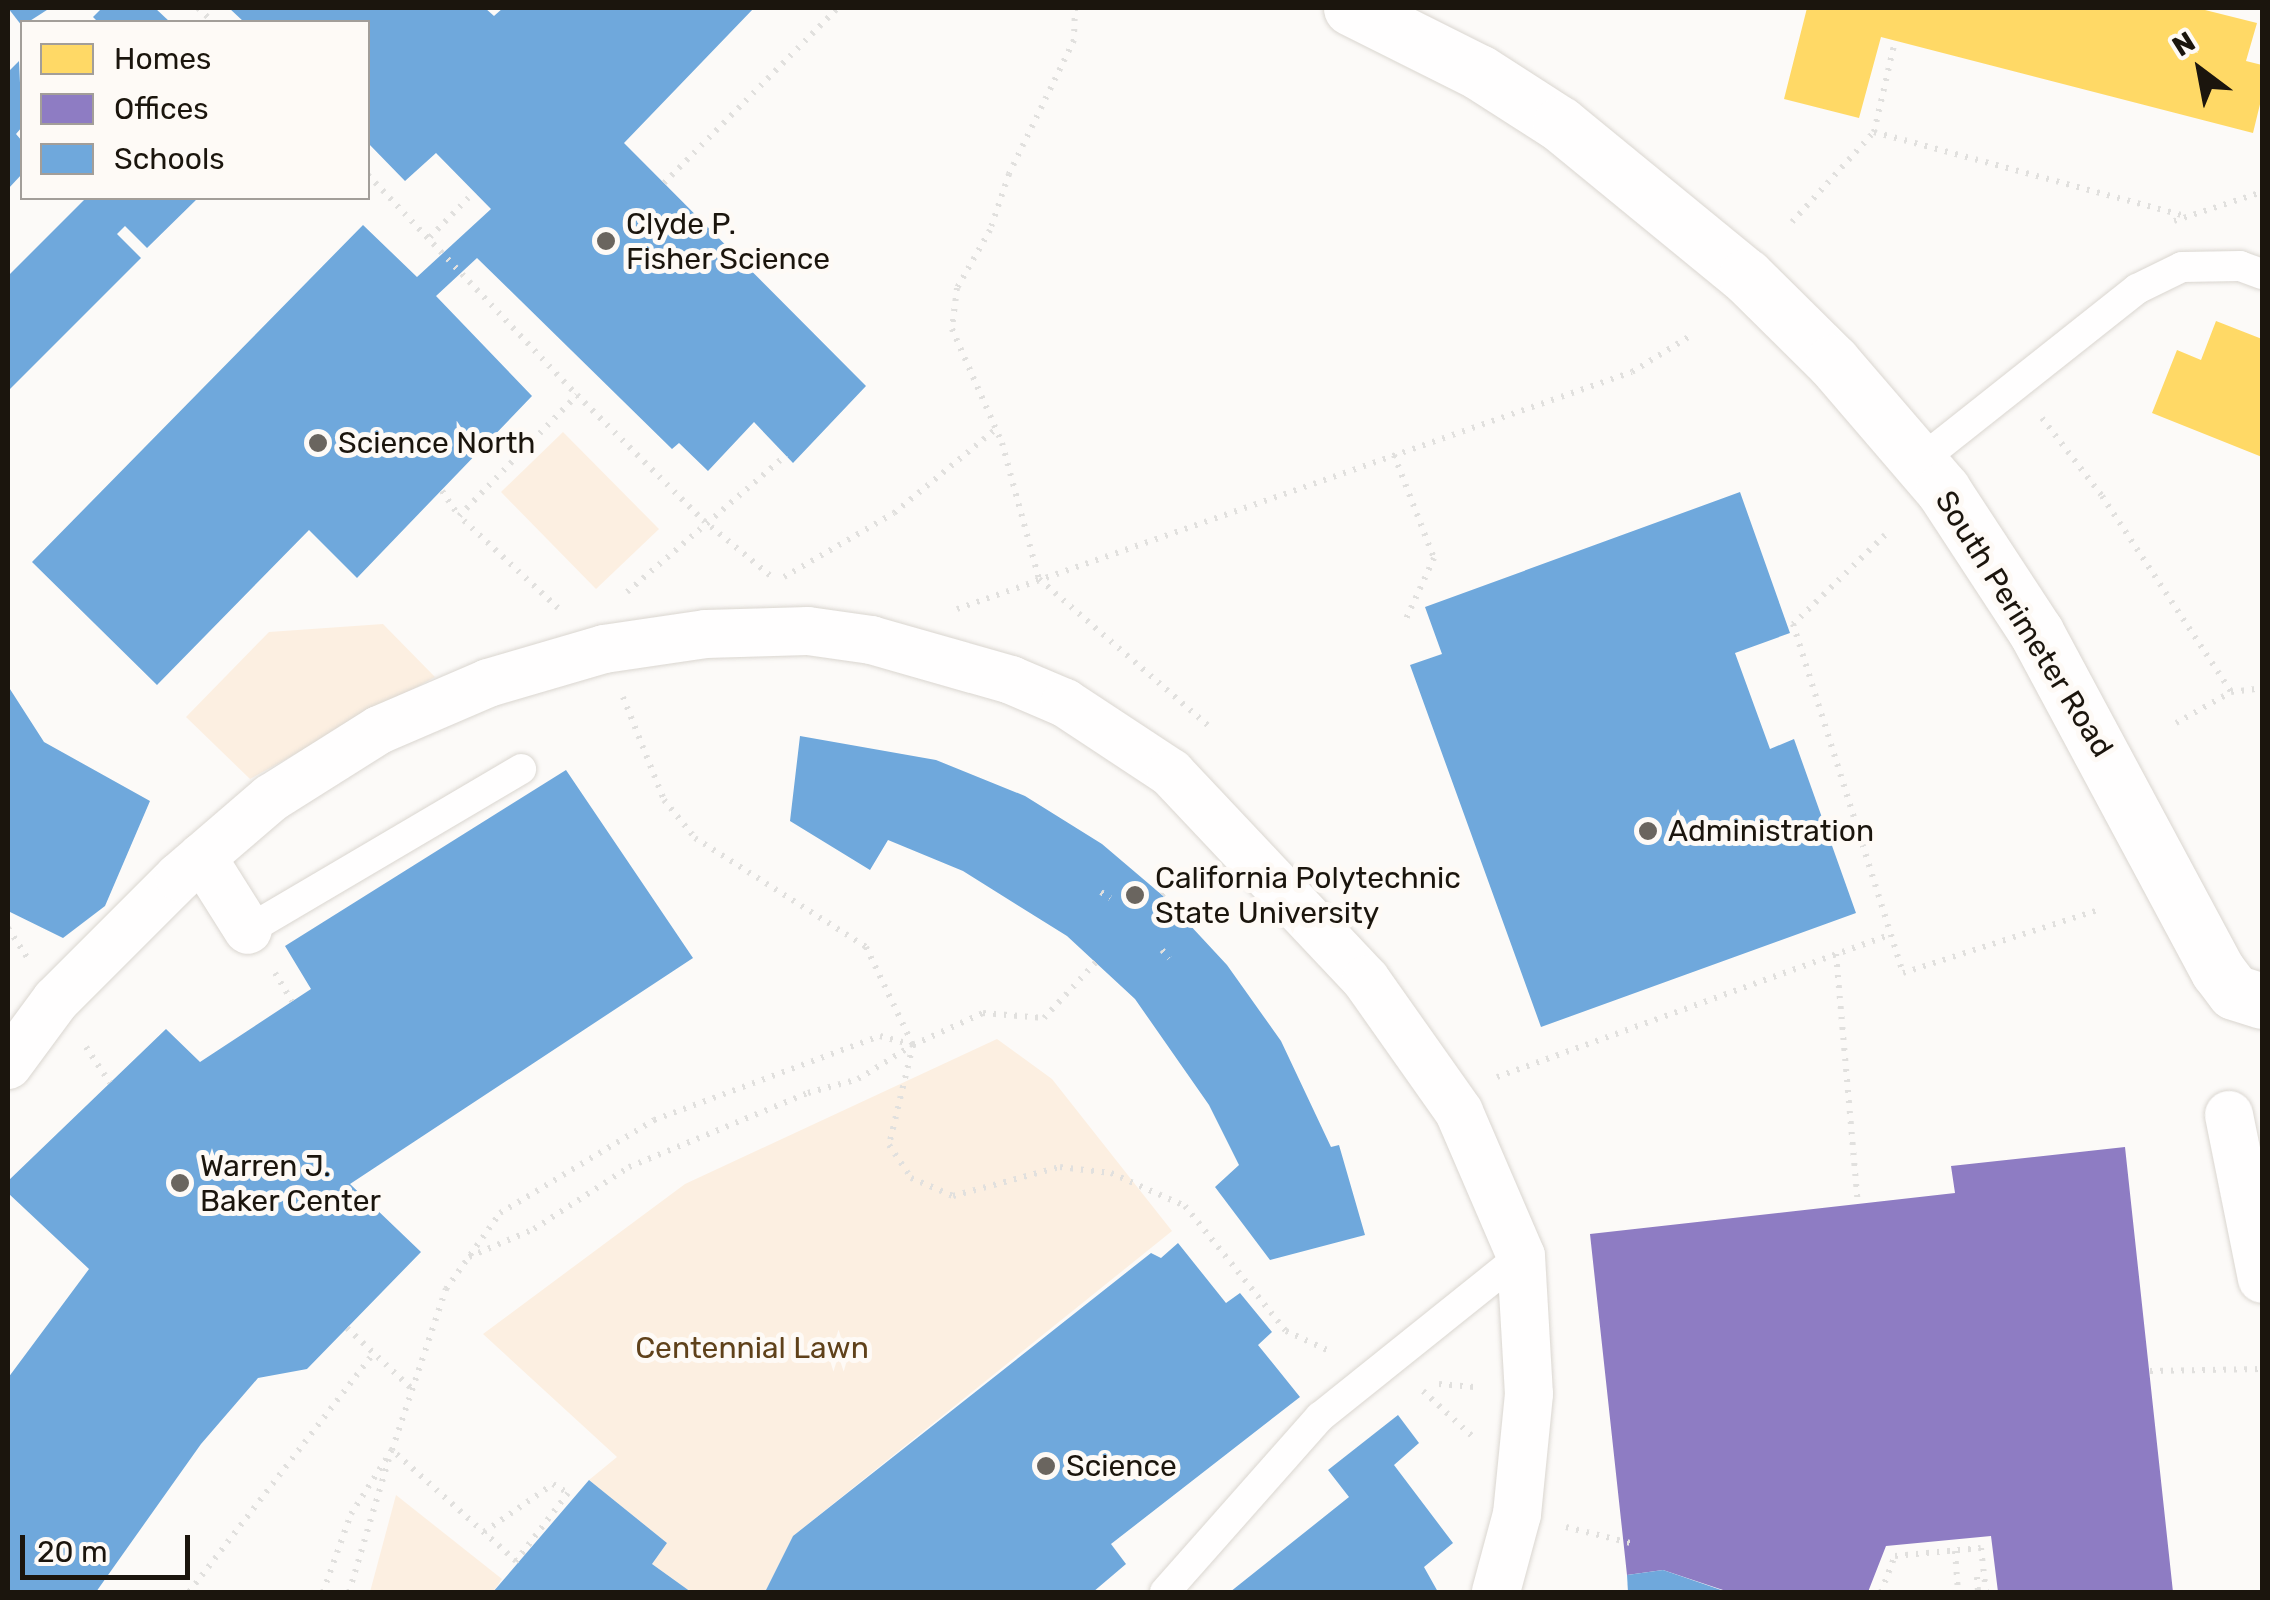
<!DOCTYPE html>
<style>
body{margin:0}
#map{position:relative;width:2270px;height:1600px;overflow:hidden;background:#fcfaf8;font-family:Rubik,sans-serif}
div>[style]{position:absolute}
.green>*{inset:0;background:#fcefe1}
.homes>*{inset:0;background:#ffd966}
.offices>*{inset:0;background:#8e7cc3}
.schools>*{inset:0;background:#6fa8dc}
.path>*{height:6px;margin-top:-3px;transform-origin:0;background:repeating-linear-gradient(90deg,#e1e0de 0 2.5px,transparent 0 10.5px)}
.roads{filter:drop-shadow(0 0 2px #dad6d0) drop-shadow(0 0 2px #dad6d0)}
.service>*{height:30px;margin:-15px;padding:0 15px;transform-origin:15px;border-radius:15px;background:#fffefe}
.pedestrian>*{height:48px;margin:-24px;padding:0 24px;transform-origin:24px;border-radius:24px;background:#fffefe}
.minor>*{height:55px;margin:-27.5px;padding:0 27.5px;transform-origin:27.5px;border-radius:27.5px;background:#fffefe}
.dots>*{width:28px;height:28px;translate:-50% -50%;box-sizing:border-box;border:5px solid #fefaf6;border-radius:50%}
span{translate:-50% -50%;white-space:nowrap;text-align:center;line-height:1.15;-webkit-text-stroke:10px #fefaf6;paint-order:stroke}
.poi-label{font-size:30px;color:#1b150d}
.left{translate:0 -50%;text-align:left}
.street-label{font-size:30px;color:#1b150d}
.park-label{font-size:30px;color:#5f411a}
.frame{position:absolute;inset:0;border:10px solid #1b150d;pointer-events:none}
.legend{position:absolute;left:20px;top:20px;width:350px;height:180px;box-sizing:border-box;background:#fefaf6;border:2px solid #a39e99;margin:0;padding:12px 18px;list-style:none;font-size:30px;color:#1b150d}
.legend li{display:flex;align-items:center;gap:20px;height:50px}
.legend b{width:50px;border:2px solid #a39e99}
.north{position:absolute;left:2150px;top:20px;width:100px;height:100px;-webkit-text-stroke:8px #fefaf6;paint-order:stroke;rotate:328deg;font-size:28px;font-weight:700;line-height:40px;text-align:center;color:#1b150d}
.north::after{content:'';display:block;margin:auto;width:35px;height:45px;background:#1b150d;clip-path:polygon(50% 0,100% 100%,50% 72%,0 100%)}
.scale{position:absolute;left:20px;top:1535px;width:170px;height:45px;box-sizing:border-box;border:5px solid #1b150d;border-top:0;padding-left:12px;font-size:30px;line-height:35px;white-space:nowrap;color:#1b150d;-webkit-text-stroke:8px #fefaf6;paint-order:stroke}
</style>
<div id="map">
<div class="green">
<div style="clip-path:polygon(563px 432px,659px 529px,596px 589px,501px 492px)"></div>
<div style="clip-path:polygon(383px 624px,435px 677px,250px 779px,186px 717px,269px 632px)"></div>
<div style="clip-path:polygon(997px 1039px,1052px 1079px,1172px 1231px,793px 1536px,765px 1592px,691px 1592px,652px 1564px,667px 1543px,589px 1480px,617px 1457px,483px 1334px,685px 1184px)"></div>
<div style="clip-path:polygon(396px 1495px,502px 1579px,493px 1592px,370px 1592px)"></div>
</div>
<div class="homes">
<div style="clip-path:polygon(1807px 8px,2197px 8px,2257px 23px,2246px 61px,2262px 65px,2262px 96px,2253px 133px,1881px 37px,1859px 118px,1784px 99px)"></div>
<div style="clip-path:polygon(2216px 321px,2262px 339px,2262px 457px,2152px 413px,2177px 350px,2201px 360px)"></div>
</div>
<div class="offices">
<div style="clip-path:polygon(2125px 1147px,2173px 1592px,1998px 1592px,1991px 1536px,1886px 1546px,1868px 1592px,1729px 1592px,1663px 1570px,1627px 1575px,1590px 1234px,1955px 1193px,1951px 1166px)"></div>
</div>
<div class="schools">
<div style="clip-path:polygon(8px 8px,50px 8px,22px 26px)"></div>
<div style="clip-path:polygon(102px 8px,155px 8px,170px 22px,98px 22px,93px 17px)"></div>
<div style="clip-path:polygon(229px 8px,485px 8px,494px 16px,503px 8px,754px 8px,624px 143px,866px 386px,793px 463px,754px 422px,708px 471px,679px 443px,672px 449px,477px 258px,436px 296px,532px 396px,357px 578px,309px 530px,157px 685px,32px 562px,363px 225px,417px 277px,491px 209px,436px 153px,405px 181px,368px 143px,368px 22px,244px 22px)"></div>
<div style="clip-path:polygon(19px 61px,22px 127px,16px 134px,22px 141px,22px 174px,8px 189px,8px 72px)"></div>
<div style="clip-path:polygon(86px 198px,198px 198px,147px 248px,125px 226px,117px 234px,141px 258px,8px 391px,8px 276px)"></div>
<div style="clip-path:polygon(1740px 492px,1790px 633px,1735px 653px,1770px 749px,1794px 739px,1856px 913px,1541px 1027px,1410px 665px,1442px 654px,1425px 607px)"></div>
<div style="clip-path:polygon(8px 686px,44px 742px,150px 801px,105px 906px,63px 938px,8px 911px)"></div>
<div style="clip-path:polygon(800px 736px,936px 760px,1025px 796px,1102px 844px,1162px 895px,1227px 965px,1281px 1041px,1331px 1147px,1339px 1145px,1365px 1235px,1270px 1260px,1215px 1187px,1239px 1165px,1209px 1105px,1135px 999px,1067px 936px,963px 871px,888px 840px,870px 870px,790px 821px)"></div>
<div style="clip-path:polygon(566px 770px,693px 958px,350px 1184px,421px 1252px,307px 1369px,258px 1378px,201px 1444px,96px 1592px,8px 1592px,8px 1378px,89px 1269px,8px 1193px,8px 1181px,166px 1029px,200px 1062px,311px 989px,285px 946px)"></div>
<div style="clip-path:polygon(1178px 1243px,1226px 1303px,1240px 1293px,1272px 1332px,1258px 1345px,1300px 1397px,1111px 1544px,1126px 1564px,1093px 1592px,765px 1592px,793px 1536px,1151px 1253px,1161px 1258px)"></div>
<div style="clip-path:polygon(1398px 1415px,1419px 1443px,1394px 1465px,1453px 1543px,1424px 1567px,1438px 1592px,1230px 1592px,1349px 1497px,1328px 1470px)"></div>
<div style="clip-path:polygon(589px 1480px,667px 1543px,652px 1564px,691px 1592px,493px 1592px)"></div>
<div style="clip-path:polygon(1663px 1570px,1727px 1592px,1628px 1592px,1627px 1575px)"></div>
</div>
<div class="path">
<div style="left:198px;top:8px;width:21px;rotate:43deg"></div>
<div style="left:1075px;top:8px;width:32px;rotate:92deg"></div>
<div style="left:1074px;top:40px;width:149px;rotate:115.9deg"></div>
<div style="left:1009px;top:174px;width:59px;rotate:108.7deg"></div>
<div style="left:990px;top:230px;width:67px;rotate:119.6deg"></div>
<div style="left:957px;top:288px;width:41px;rotate:97deg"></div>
<div style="left:952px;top:329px;width:124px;rotate:66.3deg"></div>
<div style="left:1002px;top:443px;width:141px;rotate:74.8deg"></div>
<div style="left:1039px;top:579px;width:229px;rotate:40.9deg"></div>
<div style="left:1874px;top:132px;width:319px;rotate:15.1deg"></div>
<div style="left:368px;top:175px;width:303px;rotate:46.5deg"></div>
<div style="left:577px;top:395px;width:177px;rotate:44.8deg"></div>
<div style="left:703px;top:520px;width:91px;rotate:39.6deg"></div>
<div style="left:664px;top:183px;width:247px;rotate:-45.2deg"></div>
<div style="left:2174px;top:221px;width:93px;rotate:-18.2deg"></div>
<div style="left:1792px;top:222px;width:122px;rotate:-47.7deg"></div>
<div style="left:1874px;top:132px;width:93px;rotate:-77deg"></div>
<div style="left:430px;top:237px;width:63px;rotate:-45.6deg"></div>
<div style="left:2042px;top:418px;width:98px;rotate:52.4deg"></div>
<div style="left:2102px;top:496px;width:235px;rotate:56.6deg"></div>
<div style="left:1394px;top:455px;width:110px;rotate:68.8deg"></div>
<div style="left:1434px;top:558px;width:69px;rotate:114.7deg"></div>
<div style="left:442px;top:491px;width:30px;rotate:56deg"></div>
<div style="left:1885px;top:535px;width:128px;rotate:135.9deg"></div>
<div style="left:1793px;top:624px;width:366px;rotate:72.5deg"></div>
<div style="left:1903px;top:973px;width:205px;rotate:-17.9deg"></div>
<div style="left:784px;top:577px;width:127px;rotate:-30.2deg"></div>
<div style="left:894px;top:513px;width:132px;rotate:-39.5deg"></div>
<div style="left:627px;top:592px;width:210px;rotate:-40.7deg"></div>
<div style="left:558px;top:608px;width:135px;rotate:-137.1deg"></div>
<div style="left:459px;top:516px;width:169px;rotate:-45.7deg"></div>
<div style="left:957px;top:609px;width:715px;rotate:-19.35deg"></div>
<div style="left:1632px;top:372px;width:68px;rotate:-31.8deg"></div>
<div style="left:623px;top:697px;width:111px;rotate:68.3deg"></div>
<div style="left:664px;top:800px;width:49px;rotate:50.8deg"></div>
<div style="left:695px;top:838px;width:203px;rotate:32.5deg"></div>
<div style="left:866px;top:947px;width:109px;rotate:64.4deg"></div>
<div style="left:913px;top:1045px;width:103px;rotate:103.5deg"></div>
<div style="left:889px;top:1145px;width:40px;rotate:56deg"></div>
<div style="left:911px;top:1178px;width:46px;rotate:23.2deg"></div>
<div style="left:953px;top:1196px;width:111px;rotate:-15.2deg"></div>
<div style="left:1060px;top:1167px;width:51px;rotate:6.7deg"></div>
<div style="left:1111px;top:1173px;width:81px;rotate:24deg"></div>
<div style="left:1185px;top:1206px;width:161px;rotate:51.1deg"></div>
<div style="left:1286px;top:1331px;width:47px;rotate:24.9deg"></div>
<div style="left:2176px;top:723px;width:63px;rotate:-29.4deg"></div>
<div style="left:2231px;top:692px;width:31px;rotate:-7deg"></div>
<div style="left:1101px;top:892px;width:11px;rotate:34deg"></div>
<div style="left:1162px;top:895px;width:37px;rotate:-47deg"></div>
<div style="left:8px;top:928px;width:35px;rotate:57deg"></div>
<div style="left:1162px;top:950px;width:11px;rotate:49deg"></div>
<div style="left:1836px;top:954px;width:251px;rotate:85deg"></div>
<div style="left:275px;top:973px;width:33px;rotate:59deg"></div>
<div style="left:86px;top:1047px;width:43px;rotate:56.3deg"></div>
<div style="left:1497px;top:1077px;width:419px;rotate:-19.9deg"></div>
<div style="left:469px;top:1257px;width:71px;rotate:-23.3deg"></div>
<div style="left:534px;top:1229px;width:113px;rotate:-33.1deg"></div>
<div style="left:629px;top:1167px;width:194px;rotate:-22.5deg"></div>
<div style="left:808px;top:1093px;width:52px;rotate:-15.6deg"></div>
<div style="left:858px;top:1079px;width:62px;rotate:-31.9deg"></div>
<div style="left:347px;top:1328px;width:91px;rotate:43.2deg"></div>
<div style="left:2150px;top:1371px;width:112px;rotate:-1deg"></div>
<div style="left:1439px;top:1384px;width:35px;rotate:5deg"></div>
<div style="left:1423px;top:1391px;width:68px;rotate:42.6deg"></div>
<div style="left:1566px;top:1527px;width:70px;rotate:14deg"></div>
<div style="left:484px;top:1532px;width:84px;rotate:-34.8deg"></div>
<div style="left:553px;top:1484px;width:17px;rotate:31deg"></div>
<div style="left:568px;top:1493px;width:86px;rotate:127.4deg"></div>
<div style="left:516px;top:1561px;width:166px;rotate:-138.2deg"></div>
<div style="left:392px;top:1450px;width:170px;rotate:-71.5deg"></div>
<div style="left:446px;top:1289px;width:93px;rotate:-54.6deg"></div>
<div style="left:500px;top:1213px;width:180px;rotate:-31.1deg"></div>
<div style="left:654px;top:1120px;width:241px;rotate:-20.4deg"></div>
<div style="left:880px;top:1036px;width:34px;rotate:15deg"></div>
<div style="left:913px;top:1045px;width:77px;rotate:-24.6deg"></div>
<div style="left:983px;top:1013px;width:61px;rotate:4.7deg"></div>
<div style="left:1044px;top:1018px;width:78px;rotate:-47.1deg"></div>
<div style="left:1955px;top:1551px;width:41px;rotate:85.8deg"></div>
<div style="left:1977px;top:1577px;width:15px;rotate:86deg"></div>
<div style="left:189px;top:1592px;width:302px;rotate:-52.3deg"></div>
<div style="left:323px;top:1592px;width:83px;rotate:-70.3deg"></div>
<div style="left:351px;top:1514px;width:76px;rotate:-57.4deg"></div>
<div style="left:349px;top:1592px;width:139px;rotate:-73.3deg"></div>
<div style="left:1881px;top:1592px;width:39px;rotate:-69deg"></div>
<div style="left:1895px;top:1556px;width:86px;rotate:-5.3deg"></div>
<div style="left:1981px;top:1548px;width:44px;rotate:83.5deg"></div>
</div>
<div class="roads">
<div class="service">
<div style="left:1920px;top:461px;width:277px;rotate:-38.4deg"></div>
<div style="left:2137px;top:289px;width:50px;rotate:-26.1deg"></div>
<div style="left:2182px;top:267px;width:58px;rotate:-1deg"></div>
<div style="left:2240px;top:266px;width:23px;rotate:20deg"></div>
<div style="left:248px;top:930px;width:317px;rotate:-30.5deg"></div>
<div style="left:1165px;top:1592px;width:234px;rotate:-48.5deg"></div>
<div style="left:1320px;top:1417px;width:258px;rotate:-38.7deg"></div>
</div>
<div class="pedestrian">
<div style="left:202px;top:857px;width:86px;rotate:57.8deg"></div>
<div style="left:8px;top:1065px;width:81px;rotate:-53.6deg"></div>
<div style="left:56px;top:1000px;width:174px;rotate:-45deg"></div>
<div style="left:179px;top:877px;width:121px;rotate:-40.7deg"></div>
<div style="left:271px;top:798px;width:128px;rotate:-32.2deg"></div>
<div style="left:379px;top:730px;width:119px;rotate:-23.3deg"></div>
<div style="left:488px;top:683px;width:121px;rotate:-16.3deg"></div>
<div style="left:604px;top:649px;width:103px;rotate:-8.4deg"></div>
<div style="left:706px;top:634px;width:102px;rotate:-1.7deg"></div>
<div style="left:808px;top:631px;width:64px;rotate:8.1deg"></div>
<div style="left:871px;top:640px;width:146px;rotate:15.9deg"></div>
<div style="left:1011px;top:680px;width:59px;rotate:23.1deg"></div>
<div style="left:1065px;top:703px;width:127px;rotate:33.4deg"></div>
<div style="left:1171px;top:773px;width:284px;rotate:46.7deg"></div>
<div style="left:1366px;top:980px;width:161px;rotate:54.8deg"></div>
<div style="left:1459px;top:1112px;width:157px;rotate:66.7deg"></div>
<div style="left:1521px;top:1256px;width:138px;rotate:86.7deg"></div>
<div style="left:1529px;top:1394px;width:121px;rotate:95.7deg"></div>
<div style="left:1517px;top:1514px;width:81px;rotate:105.1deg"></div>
<div style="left:2229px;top:1115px;width:167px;rotate:78.6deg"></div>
</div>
<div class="minor">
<div style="left:1351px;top:8px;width:143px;rotate:26.6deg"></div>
<div style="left:1479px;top:72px;width:96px;rotate:32.7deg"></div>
<div style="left:1560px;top:124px;width:240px;rotate:39.3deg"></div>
<div style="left:1746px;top:276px;width:122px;rotate:44.7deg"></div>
<div style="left:1833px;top:362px;width:169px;rotate:49.3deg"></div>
<div style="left:1943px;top:490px;width:170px;rotate:56.8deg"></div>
<div style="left:2036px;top:632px;width:385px;rotate:61.8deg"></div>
<div style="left:2218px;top:971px;width:26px;rotate:53deg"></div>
<div style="left:2234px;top:992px;width:29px;rotate:18deg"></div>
</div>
</div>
<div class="dots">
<div style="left:606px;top:241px;background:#6a655f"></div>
<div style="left:318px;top:443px;background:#6a655f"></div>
<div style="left:1648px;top:831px;background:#6a655f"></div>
<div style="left:1135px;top:895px;background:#6a655f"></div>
<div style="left:180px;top:1183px;background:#6a655f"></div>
<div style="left:1046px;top:1466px;background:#6a655f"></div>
</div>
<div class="poi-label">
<span class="left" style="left:626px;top:241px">Clyde P.<br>Fisher Science</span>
<span class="left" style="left:338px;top:443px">Science North</span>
<span class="left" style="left:1668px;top:831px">Administration</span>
<span class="left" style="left:1155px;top:895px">California Polytechnic<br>State University</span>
<span class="left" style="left:200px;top:1183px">Warren J.<br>Baker Center</span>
<span class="left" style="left:1066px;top:1466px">Science</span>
</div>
<div class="street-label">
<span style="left:2024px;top:624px;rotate:58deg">South Perimeter Road</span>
</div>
<div class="park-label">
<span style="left:752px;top:1348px">Centennial Lawn</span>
</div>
<div class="frame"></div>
<ul class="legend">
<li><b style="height:28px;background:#ffd966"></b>Homes</li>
<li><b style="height:28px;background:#8e7cc3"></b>Offices</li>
<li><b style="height:28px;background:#6fa8dc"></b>Schools</li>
</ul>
<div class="north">N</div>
<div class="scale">20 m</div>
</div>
